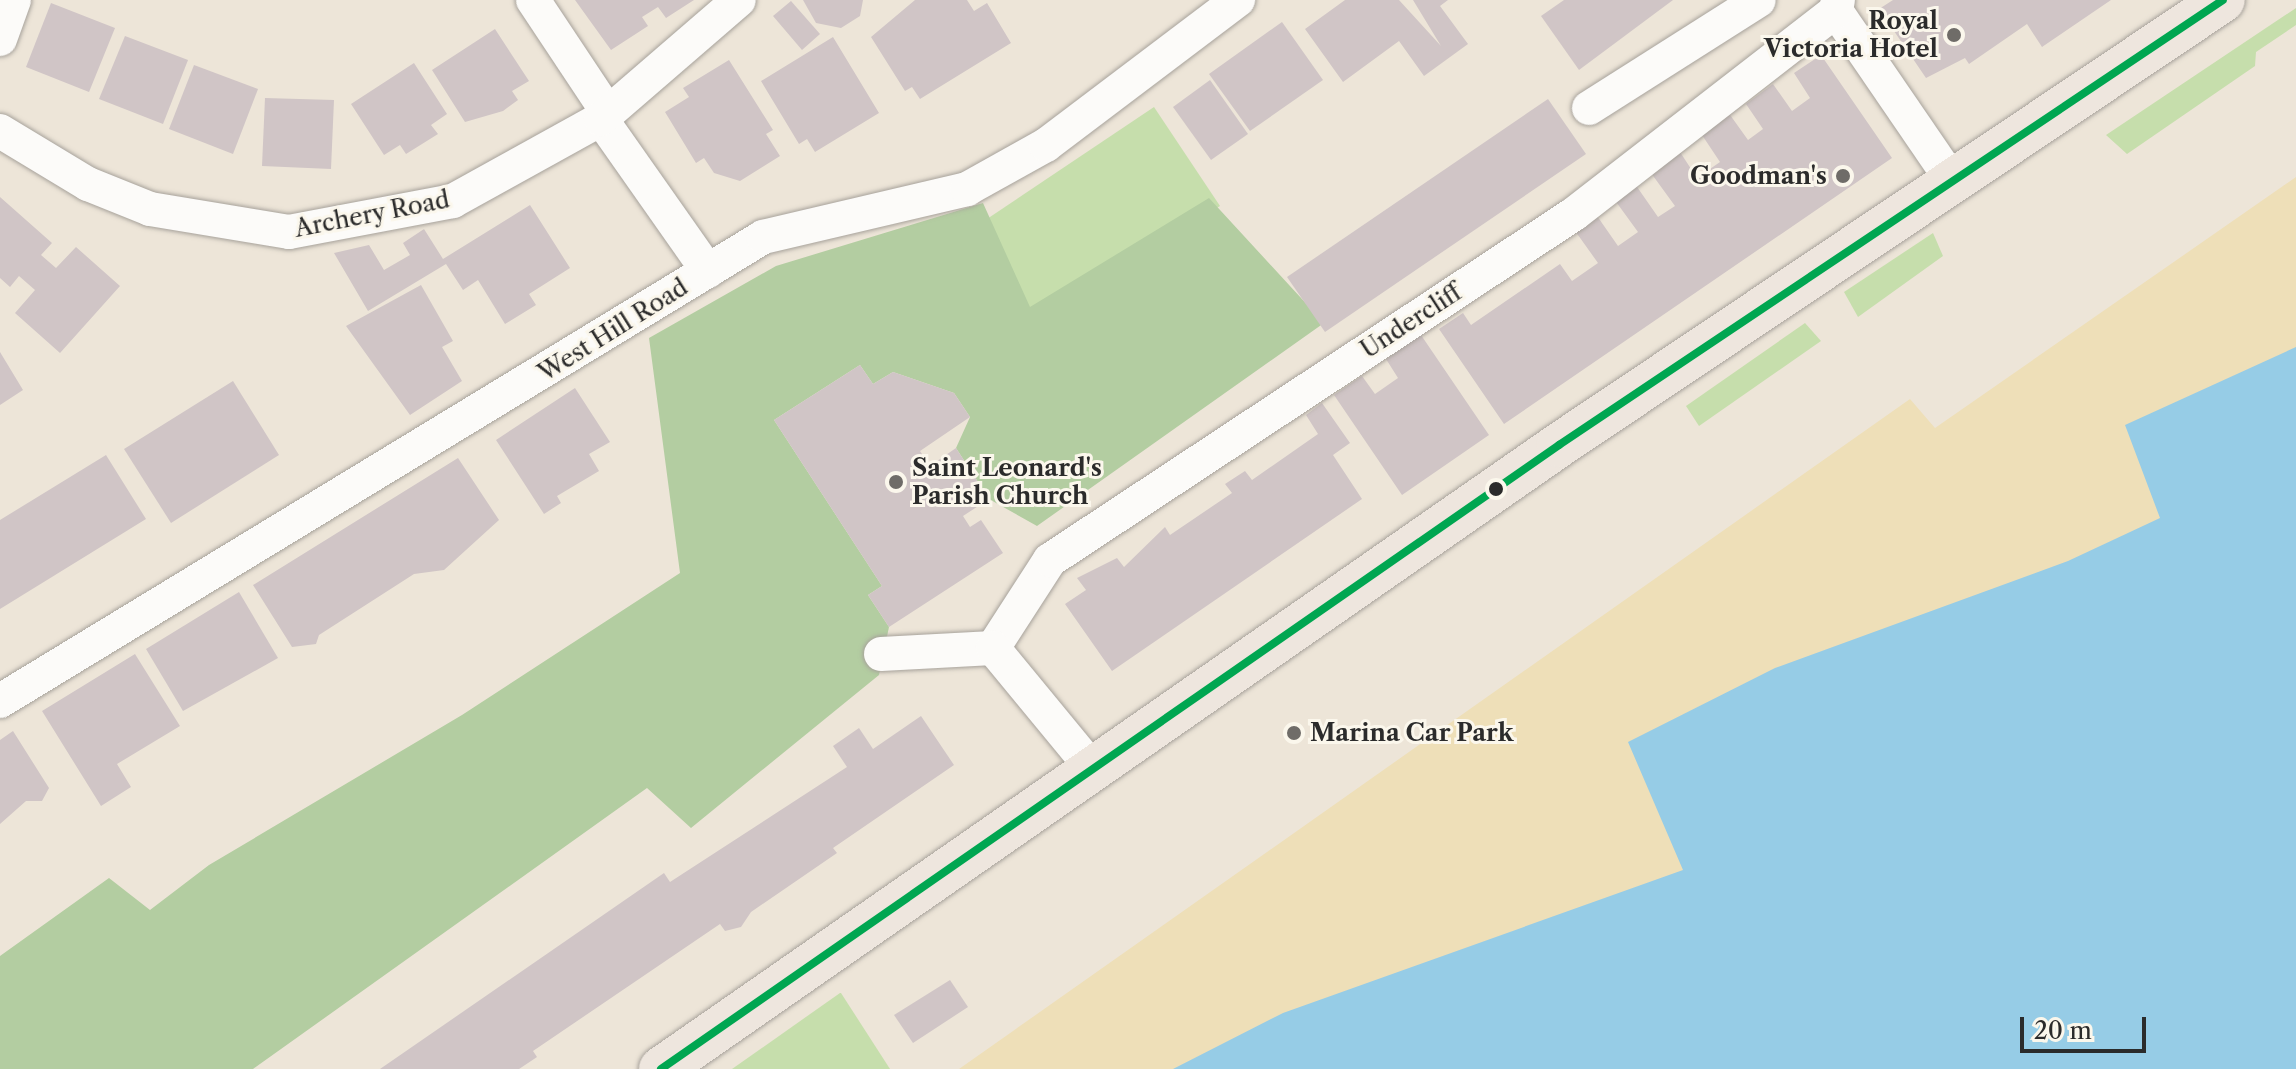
<!DOCTYPE html>
<style>
body{margin:0}
#map{position:relative;width:2296px;height:1069px;overflow:hidden;background:#ede5d8;font-family:"Libre Caslon Text",serif}
div>[style]{position:absolute}
.green>*{inset:0;background:#c6deac}
.forest>*{inset:0;background:#b3cda1}
.sand>*{inset:0;background:#eedfb8}
.water>*{inset:0;background:#96cce6}
.building>*{inset:0;background:#d0c5c6}
.roads{filter:drop-shadow(0 0 2px #a7a29b) drop-shadow(0 0 2px #a7a29b)}
.minor>*{height:34px;margin:-17px;padding:0 17px;transform-origin:17px;border-radius:17px;background:#fcfbf9}
.trunk>*{height:44px;margin:-22px;padding:0 22px;transform-origin:22px;border-radius:22px;background:#eee6de}
.bus-1>*{height:8px;margin:-4px;padding:0 4px;transform-origin:4px;border-radius:4px;background:#00a651}
.dots>*{width:22px;height:22px;translate:-50% -50%;box-sizing:border-box;border:4px solid #fbf7ec;border-radius:50%}
span{translate:-50% -50%;white-space:nowrap;text-align:center;line-height:1.15;-webkit-text-stroke:6px #fbf7ec;paint-order:stroke}
.poi-label{font-size:24px;color:#2b2b2b;font-weight:700}
.right{translate:-100% -50%;text-align:right}
.left{translate:0 -50%;text-align:left}
.street-label{font-size:24px;color:#2b2b2b}
.scale{position:absolute;left:2020px;top:1017px;width:126px;height:36px;box-sizing:border-box;border:4px solid #2b2b2b;border-top:0;padding-left:10px;font-size:24px;line-height:28px;white-space:nowrap;color:#2b2b2b;-webkit-text-stroke:6px #fbf7ec;paint-order:stroke}
</style>
<div id="map">
<div class="green">
<div style="clip-path:polygon(2296px 8px,2296px 25px,2256px 52px,2255px 66px,2127px 154px,2106px 135px)"></div>
<div style="clip-path:polygon(1154px 107px,1220px 206px,1062px 303px,1031px 313px,966px 233px)"></div>
<div style="clip-path:polygon(1933px 233px,1943px 256px,1858px 317px,1844px 292px)"></div>
<div style="clip-path:polygon(1805px 323px,1821px 341px,1699px 426px,1686px 406px)"></div>
<div style="clip-path:polygon(841px 993px,890px 1069px,732px 1069px,840px 993px)"></div>
</div>
<div class="forest">
<div style="clip-path:polygon(1209px 198px,1324px 323px,1037px 526px,989px 499px,956px 448px,970px 417px,954px 393px,893px 372px,873px 384px,860px 365px,774px 420px,882px 586px,868px 595px,889px 627px,879px 675px,691px 828px,647px 788px,253px 1069px,0 1069px,0 956px,109px 878px,150px 910px,209px 865px,462px 715px,680px 573px,649px 338px,776px 266px,983px 203px,1030px 307px)"></div>
</div>
<div class="sand">
<div style="clip-path:polygon(2296px 177px,2296px 667px,1794px 1069px,959px 1069px,1910px 399px,1935px 428px)"></div>
</div>
<div class="water">
<div style="clip-path:polygon(2296px 347px,2296px 1069px,1173px 1069px,1283px 1013px,1683px 870px,1628px 742px,1775px 668px,2068px 561px,2160px 518px,2125px 425px)"></div>
</div>
<div class="building">
<div style="clip-path:polygon(575px 0,694px 0,666px 18px,658px 7px,642px 17px,648px 26px,611px 50px)"></div>
<div style="clip-path:polygon(803px 0,863px 0,860px 16px,841px 28px,816px 23px)"></div>
<div style="clip-path:polygon(915px 0,967px 0,974px 11px,987px 3px,1011px 43px,920px 99px,912px 87px,905px 91px,871px 37px)"></div>
<div style="clip-path:polygon(1345px 0,1399px 0,1441px 46px,1413px 0,1448px 0,1440px 6px,1468px 44px,1424px 76px,1399px 41px,1343px 82px,1305px 29px)"></div>
<div style="clip-path:polygon(1564px 0,1673px 0,1579px 70px,1541px 16px)"></div>
<div style="clip-path:polygon(1893px 0,2111px 0,2042px 47px,2027px 24px,1969px 64px,1965px 58px,1926px 78px,1879px 9px)"></div>
<div style="clip-path:polygon(791px 1px,820px 34px,802px 50px,773px 16px)"></div>
<div style="clip-path:polygon(51px 3px,115px 28px,89px 92px,26px 67px)"></div>
<div style="clip-path:polygon(1282px 22px,1323px 80px,1250px 131px,1209px 74px)"></div>
<div style="clip-path:polygon(495px 29px,529px 81px,512px 91px,518px 100px,503px 111px,465px 122px,432px 70px)"></div>
<div style="clip-path:polygon(125px 36px,188px 60px,163px 124px,99px 99px)"></div>
<div style="clip-path:polygon(833px 37px,879px 113px,815px 152px,807px 139px,799px 144px,761px 81px)"></div>
<div style="clip-path:polygon(1821px 55px,1892px 158px,1504px 424px,1439px 329px,1463px 313px,1471px 325px,1560px 264px,1572px 281px,1598px 263px,1573px 228px,1595px 213px,1618px 246px,1638px 232px,1614px 199px,1635px 184px,1658px 217px,1675px 206px,1651px 173px,1680px 152px,1697px 178px,1720px 162px,1700px 132px,1728px 112px,1748px 140px,1763px 129px,1746px 104px,1773px 84px,1792px 111px,1810px 98px,1794px 73px)"></div>
<div style="clip-path:polygon(729px 60px,773px 130px,766px 134px,780px 156px,740px 181px,714px 173px,704px 158px,696px 163px,665px 112px,689px 97px,683px 88px)"></div>
<div style="clip-path:polygon(414px 63px,447px 114px,431px 125px,438px 134px,406px 154px,400px 145px,384px 155px,351px 104px)"></div>
<div style="clip-path:polygon(194px 65px,258px 89px,233px 154px,169px 129px)"></div>
<div style="clip-path:polygon(1210px 80px,1248px 134px,1211px 160px,1173px 107px)"></div>
<div style="clip-path:polygon(265px 98px,334px 100px,331px 169px,262px 166px)"></div>
<div style="clip-path:polygon(1548px 99px,1586px 154px,1325px 332px,1287px 277px)"></div>
<div style="clip-path:polygon(0 197px,52px 243px,41px 255px,56px 268px,76px 247px,120px 286px,60px 353px,15px 313px,35px 290px,19px 276px,10px 287px,0 278px)"></div>
<div style="clip-path:polygon(530px 205px,570px 268px,529px 294px,536px 305px,505px 324px,478px 280px,463px 290px,446px 264px,368px 311px,334px 253px,369px 245px,384px 270px,410px 255px,403px 243px,424px 229px,443px 259px)"></div>
<div style="clip-path:polygon(421px 285px,453px 341px,442px 347px,462px 381px,410px 415px,346px 326px)"></div>
<div style="clip-path:polygon(1421px 335px,1489px 435px,1402px 495px,1334px 395px,1362px 376px,1375px 394px,1398px 378px,1386px 359px)"></div>
<div style="clip-path:polygon(0 352px,23px 390px,0 405px)"></div>
<div style="clip-path:polygon(860px 365px,873px 384px,893px 372px,954px 393px,970px 417px,920px 451px,930px 466px,956px 448px,989px 499px,963px 516px,970px 527px,981px 520px,1003px 553px,889px 627px,868px 595px,882px 586px,774px 420px)"></div>
<div style="clip-path:polygon(233px 381px,279px 455px,171px 523px,124px 449px)"></div>
<div style="clip-path:polygon(575px 388px,610px 442px,589px 454px,599px 471px,557px 496px,561px 503px,544px 514px,496px 440px)"></div>
<div style="clip-path:polygon(1322px 403px,1350px 443px,1333px 455px,1362px 499px,1112px 671px,1065px 604px,1086px 590px,1077px 578px,1117px 558px,1124px 567px,1165px 527px,1170px 535px,1232px 493px,1225px 484px,1245px 471px,1252px 480px,1318px 434px,1306px 415px)"></div>
<div style="clip-path:polygon(106px 455px,146px 519px,0 609px,0 520px)"></div>
<div style="clip-path:polygon(458px 458px,499px 520px,444px 570px,414px 574px,319px 635px,316px 644px,292px 647px,253px 585px)"></div>
<div style="clip-path:polygon(239px 592px,278px 658px,183px 711px,146px 649px)"></div>
<div style="clip-path:polygon(135px 654px,180px 726px,117px 764px,131px 787px,101px 806px,42px 711px)"></div>
<div style="clip-path:polygon(921px 716px,954px 765px,833px 848px,837px 853px,751px 912px,741px 927px,725px 931px,720px 924px,533px 1051px,537px 1057px,519px 1069px,380px 1069px,664px 873px,670px 882px,847px 767px,833px 746px,859px 728px,873px 749px)"></div>
<div style="clip-path:polygon(13px 731px,49px 788px,42px 801px,26px 801px,0 824px,0 740px)"></div>
<div style="clip-path:polygon(950px 980px,968px 1007px,913px 1043px,894px 1015px)"></div>
</div>
<div class="roads">
<div class="minor">
<div style="left:533px;top:0;width:136px;rotate:56.4deg"></div>
<div style="left:1836px;top:11px;width:204px;rotate:55.6deg"></div>
<div style="left:0;top:39px;width:41px;rotate:-70.3deg"></div>
<div style="left:1589px;top:108px;width:201px;rotate:-32.4deg"></div>
<div style="left:601px;top:119px;width:186px;rotate:54.9deg"></div>
<div style="left:0;top:131px;width:103px;rotate:31.1deg"></div>
<div style="left:88px;top:184px;width:67px;rotate:22deg"></div>
<div style="left:150px;top:209px;width:141px;rotate:9.4deg"></div>
<div style="left:289px;top:232px;width:167px;rotate:-10.7deg"></div>
<div style="left:453px;top:201px;width:169px;rotate:-29deg"></div>
<div style="left:601px;top:119px;width:182px;rotate:-40.8deg"></div>
<div style="left:993px;top:648px;width:105px;rotate:-57.1deg"></div>
<div style="left:1050px;top:560px;width:628px;rotate:-33.44deg"></div>
<div style="left:1574px;top:214px;width:331px;rotate:-37.8deg"></div>
<div style="left:1836px;top:11px;width:11px;rotate:-80deg"></div>
<div style="left:881px;top:654px;width:112px;rotate:-3.1deg"></div>
<div style="left:993px;top:648px;width:154px;rotate:50.5deg"></div>
<div style="left:0;top:701px;width:893px;rotate:-31.3deg"></div>
<div style="left:763px;top:237px;width:210px;rotate:-13.2deg"></div>
<div style="left:967px;top:189px;width:90px;rotate:-29.1deg"></div>
<div style="left:1046px;top:145px;width:241px;rotate:-37.1deg"></div>
</div>
<div class="trunk">
<div style="left:661px;top:1069px;width:1094px;rotate:-34.79deg"></div>
<div style="left:1559px;top:445px;width:799px;rotate:-33.83deg"></div>
</div>
</div>
<div class="bus-1">
<div style="left:661px;top:1069px;width:1094px;rotate:-34.79deg"></div>
<div style="left:1559px;top:445px;width:799px;rotate:-33.83deg"></div>
</div>
<div class="dots">
<div style="left:1954px;top:35px;background:#6f6c68"></div>
<div style="left:1843px;top:176px;background:#6f6c68"></div>
<div style="left:896px;top:482px;background:#6f6c68"></div>
<div style="left:1496px;top:489px;background:#2b2b2b"></div>
<div style="left:1294px;top:733px;background:#6f6c68"></div>
</div>
<div class="poi-label">
<span class="right" style="left:1938px;top:35px">Royal<br>Victoria Hotel</span>
<span class="right" style="left:1827px;top:176px">Goodman's</span>
<span class="left" style="left:912px;top:482px">Saint Leonard's<br>Parish Church</span>
<span class="left" style="left:1310px;top:733px">Marina Car Park</span>
</div>
<div class="street-label">
<span style="left:372px;top:214px;rotate:-11deg">Archery Road</span>
<span style="left:1411px;top:321px;rotate:-33deg">Undercliff</span>
<span style="left:613px;top:330px;rotate:-32deg">West Hill Road</span>
</div>
<div class="scale">20 m</div>
</div>
